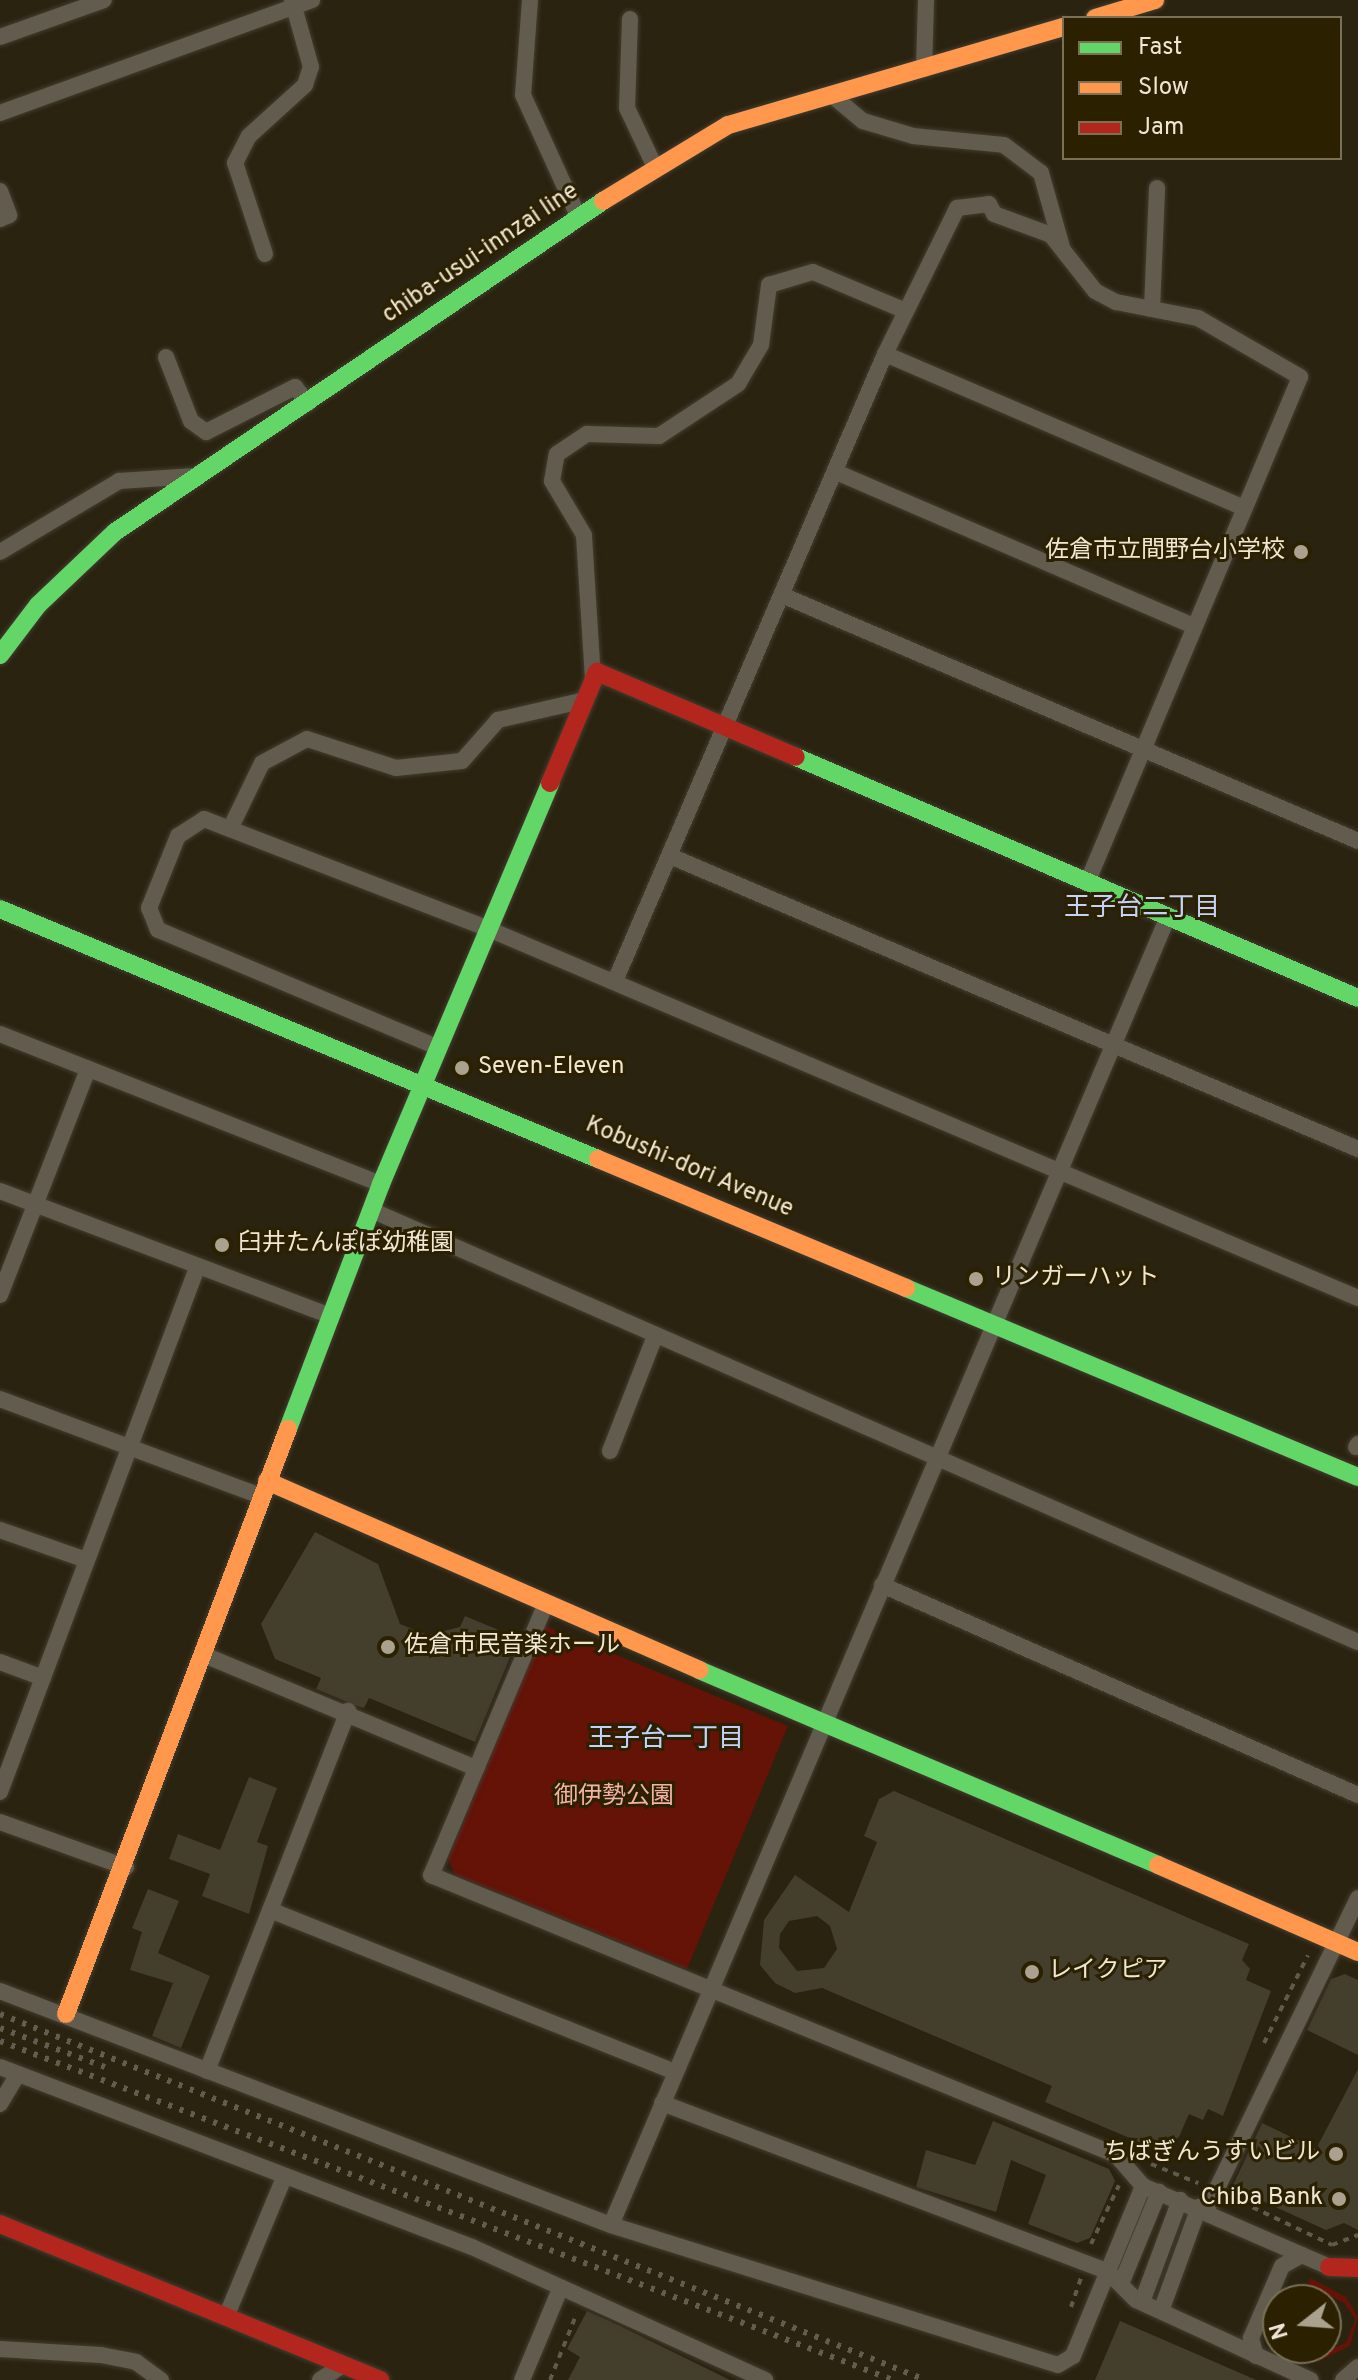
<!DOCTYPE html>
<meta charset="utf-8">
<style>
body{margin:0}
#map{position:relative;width:1358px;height:2380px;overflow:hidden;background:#2a2310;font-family:Overpass,"Noto Sans JP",sans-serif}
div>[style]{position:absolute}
.green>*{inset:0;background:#651207}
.building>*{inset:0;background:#443e2d}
.path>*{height:4px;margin-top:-2px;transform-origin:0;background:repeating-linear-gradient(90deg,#5f5a4c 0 6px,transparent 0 12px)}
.roads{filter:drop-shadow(0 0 2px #433d30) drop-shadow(0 0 2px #433d30)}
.street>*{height:16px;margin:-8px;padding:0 8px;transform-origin:8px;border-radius:8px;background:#615c4d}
.fast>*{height:18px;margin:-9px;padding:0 9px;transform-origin:9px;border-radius:9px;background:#63d668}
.slow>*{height:18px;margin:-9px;padding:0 9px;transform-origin:9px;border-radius:9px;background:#ff974d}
.jam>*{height:18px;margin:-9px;padding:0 9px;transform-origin:9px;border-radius:9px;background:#b3261e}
.rail>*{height:6px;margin-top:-3px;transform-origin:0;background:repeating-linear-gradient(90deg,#625e4f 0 4px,transparent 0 12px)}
.dots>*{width:22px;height:22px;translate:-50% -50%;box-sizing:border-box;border:4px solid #2b2000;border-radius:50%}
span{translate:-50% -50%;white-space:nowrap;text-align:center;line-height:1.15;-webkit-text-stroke:6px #2b2000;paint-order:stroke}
.street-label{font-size:24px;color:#efe7d4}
.poi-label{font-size:24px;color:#efe7d4}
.right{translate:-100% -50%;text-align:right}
.left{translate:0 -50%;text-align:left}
.park-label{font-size:24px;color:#f2b2a6}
.neighbourhood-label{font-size:26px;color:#c3d1fb}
.legend{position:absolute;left:1062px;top:16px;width:280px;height:144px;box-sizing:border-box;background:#2b2000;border:2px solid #797055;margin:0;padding:10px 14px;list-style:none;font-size:24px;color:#efe7d4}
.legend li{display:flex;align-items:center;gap:16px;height:40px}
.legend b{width:40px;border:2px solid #797055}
.north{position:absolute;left:1262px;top:2284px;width:80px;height:80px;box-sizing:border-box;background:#2b2000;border:2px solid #797055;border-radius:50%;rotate:253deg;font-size:22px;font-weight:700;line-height:32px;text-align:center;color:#efe7d4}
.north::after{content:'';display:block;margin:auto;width:28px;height:36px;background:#aaa28f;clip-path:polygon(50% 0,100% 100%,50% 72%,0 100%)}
</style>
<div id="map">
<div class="green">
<div style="clip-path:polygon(544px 1625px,788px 1726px,687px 1969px,455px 1875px,448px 1859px)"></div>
<div style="clip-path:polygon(1310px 2278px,1346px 2297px,1358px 2317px,1350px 2346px,1317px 2362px,1311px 2356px,1346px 2343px,1355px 2319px,1344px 2303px,1308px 2284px)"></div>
</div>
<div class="building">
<div style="clip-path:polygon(315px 1532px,378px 1564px,400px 1624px,428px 1635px,460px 1627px,465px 1616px,518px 1638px,475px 1742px,369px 1698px,364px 1708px,357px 1706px,316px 1689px,321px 1678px,275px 1659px,261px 1624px)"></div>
<div style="clip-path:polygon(249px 1777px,277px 1788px,257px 1842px,268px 1846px,249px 1914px,202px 1896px,210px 1874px,169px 1859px,178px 1834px,220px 1850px)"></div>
<div style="clip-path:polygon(evenodd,894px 1791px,1249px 1944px,1242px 1960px,1250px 1969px,1246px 1980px,1271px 1991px,1223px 2116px,1208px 2109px,1203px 2120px,1189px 2114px,1179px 2137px,1160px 2151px,1045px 2102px,1052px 2086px,822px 1988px,795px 1993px,775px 1983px,760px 1965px,764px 1920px,795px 1875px,849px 1912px,877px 1842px,864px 1836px,879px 1799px,894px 1791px,817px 1916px,830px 1926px,837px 1949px,824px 1968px,797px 1971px,779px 1948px,780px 1934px,789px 1921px,817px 1916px)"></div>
<div style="clip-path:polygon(148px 1889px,179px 1901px,158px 1953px,210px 1976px,181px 2048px,152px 2036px,173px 1983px,130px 1970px,142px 1932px,132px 1928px)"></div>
<div style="clip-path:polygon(1345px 1974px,1358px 1980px,1358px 2055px,1307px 2030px,1331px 1979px)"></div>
<div style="clip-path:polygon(1358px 2069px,1358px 2230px,1344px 2223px,1326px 2230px,1232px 2187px,1262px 2123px,1316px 2149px)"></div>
<div style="clip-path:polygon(993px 2121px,1109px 2169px,1115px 2181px,1090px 2238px,1077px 2243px,1028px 2224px,1046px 2175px,1011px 2160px,996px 2212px,916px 2187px,926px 2150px,975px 2165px)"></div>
<div style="clip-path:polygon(587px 2311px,618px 2325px,730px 2380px,568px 2380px,580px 2357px,567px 2349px)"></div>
<div style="clip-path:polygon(1120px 2321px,1208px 2359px,1256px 2380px,1095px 2380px)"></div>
</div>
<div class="path">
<div style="left:1264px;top:2043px;width:98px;rotate:-63.4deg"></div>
<div style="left:1151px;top:2164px;width:51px;rotate:22deg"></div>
<div style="left:1231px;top:2197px;width:112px;rotate:25.4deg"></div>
<div style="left:1332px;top:2245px;width:28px;rotate:-21deg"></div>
<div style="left:1091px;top:2244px;width:65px;rotate:-64.6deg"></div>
<div style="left:1071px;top:2307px;width:31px;rotate:-71deg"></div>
<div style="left:550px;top:2380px;width:72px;rotate:-68.1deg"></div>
</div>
<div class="roads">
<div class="street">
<div style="left:530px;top:0;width:95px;rotate:94.2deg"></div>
<div style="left:523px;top:95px;width:135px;rotate:65.5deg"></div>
<div style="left:630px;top:19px;width:89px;rotate:91.9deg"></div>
<div style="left:627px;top:108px;width:65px;rotate:64.6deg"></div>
<div style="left:0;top:37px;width:110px;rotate:-19.6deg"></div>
<div style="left:924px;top:69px;width:69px;rotate:-88.3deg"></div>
<div style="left:833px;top:96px;width:39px;rotate:40deg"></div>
<div style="left:863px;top:121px;width:52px;rotate:16.7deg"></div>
<div style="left:913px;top:136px;width:91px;rotate:5.6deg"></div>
<div style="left:1004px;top:145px;width:46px;rotate:37.1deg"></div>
<div style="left:1041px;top:173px;width:77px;rotate:74.2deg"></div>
<div style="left:0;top:113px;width:332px;rotate:-19.9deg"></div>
<div style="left:0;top:191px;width:26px;rotate:69deg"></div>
<div style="left:9px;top:215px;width:10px;rotate:156deg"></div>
<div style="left:265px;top:254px;width:96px;rotate:-108.2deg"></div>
<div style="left:235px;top:163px;width:30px;rotate:-63deg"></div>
<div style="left:249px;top:136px;width:76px;rotate:-42.3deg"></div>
<div style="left:305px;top:85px;width:19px;rotate:-72deg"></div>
<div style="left:311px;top:67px;width:70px;rotate:-105.8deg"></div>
<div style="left:1152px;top:309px;width:121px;rotate:-87.6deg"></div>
<div style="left:885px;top:354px;width:388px;rotate:23.2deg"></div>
<div style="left:166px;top:357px;width:69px;rotate:68.7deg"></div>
<div style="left:191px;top:421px;width:19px;rotate:36deg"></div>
<div style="left:206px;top:432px;width:100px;rotate:-26.8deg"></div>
<div style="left:295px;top:387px;width:21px;rotate:51deg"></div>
<div style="left:836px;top:472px;width:387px;rotate:23.3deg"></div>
<div style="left:0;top:552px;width:139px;rotate:-30.8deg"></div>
<div style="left:119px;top:481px;width:76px;rotate:-3.8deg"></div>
<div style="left:784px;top:596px;width:624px;rotate:23.11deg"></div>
<div style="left:593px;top:679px;width:144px;rotate:-93.6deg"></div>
<div style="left:584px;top:535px;width:63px;rotate:-120.7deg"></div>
<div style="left:552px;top:481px;width:27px;rotate:-80deg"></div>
<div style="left:557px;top:454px;width:36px;rotate:-34deg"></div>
<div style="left:587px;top:434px;width:72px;rotate:1.6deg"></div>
<div style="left:659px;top:436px;width:95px;rotate:-33.4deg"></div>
<div style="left:738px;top:384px;width:45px;rotate:-59.5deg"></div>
<div style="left:761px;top:345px;width:61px;rotate:-82.4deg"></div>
<div style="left:769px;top:285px;width:46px;rotate:-16.5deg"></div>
<div style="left:813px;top:272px;width:101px;rotate:22.8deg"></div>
<div style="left:230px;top:829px;width:73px;rotate:-64.1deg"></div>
<div style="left:262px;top:763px;width:51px;rotate:-28.1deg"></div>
<div style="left:307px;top:739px;width:94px;rotate:18deg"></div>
<div style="left:396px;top:768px;width:66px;rotate:-6.1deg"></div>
<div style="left:462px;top:761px;width:55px;rotate:-48.7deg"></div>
<div style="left:498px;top:720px;width:89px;rotate:-12.9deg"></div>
<div style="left:670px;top:856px;width:748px;rotate:23.07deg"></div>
<div style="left:615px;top:981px;width:683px;rotate:-66.7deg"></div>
<div style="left:885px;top:354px;width:163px;rotate:-63.7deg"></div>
<div style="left:957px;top:208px;width:32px;rotate:-7deg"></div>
<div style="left:989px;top:204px;width:11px;rotate:63deg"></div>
<div style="left:994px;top:214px;width:61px;rotate:20.2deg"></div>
<div style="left:1051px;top:235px;width:71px;rotate:51.8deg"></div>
<div style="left:1095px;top:291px;width:24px;rotate:28deg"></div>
<div style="left:1116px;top:302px;width:84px;rotate:11deg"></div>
<div style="left:1198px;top:318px;width:118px;rotate:30deg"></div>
<div style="left:1300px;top:377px;width:549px;rotate:112.83deg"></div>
<div style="left:0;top:1034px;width:409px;rotate:21.5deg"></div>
<div style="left:437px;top:1047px;width:303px;rotate:-157.2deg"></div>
<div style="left:158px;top:930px;width:24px;rotate:-112deg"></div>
<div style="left:149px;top:908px;width:78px;rotate:-68.1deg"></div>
<div style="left:178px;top:836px;width:31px;rotate:-33deg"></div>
<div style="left:204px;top:819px;width:302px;rotate:21.1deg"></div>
<div style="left:486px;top:928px;width:947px;rotate:22.99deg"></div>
<div style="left:0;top:1191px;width:354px;rotate:20.7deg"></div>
<div style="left:371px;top:1210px;width:1077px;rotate:23.64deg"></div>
<div style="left:0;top:1295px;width:243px;rotate:-68.7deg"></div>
<div style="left:0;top:1399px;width:278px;rotate:20.4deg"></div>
<div style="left:1356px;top:1447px;width:4px;rotate:-56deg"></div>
<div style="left:610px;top:1451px;width:123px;rotate:-68.6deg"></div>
<div style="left:0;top:1530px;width:91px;rotate:19.2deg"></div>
<div style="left:882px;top:1585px;width:520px;rotate:23.81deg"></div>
<div style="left:544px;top:1608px;width:290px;rotate:112.9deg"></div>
<div style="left:431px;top:1875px;width:740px;rotate:22.23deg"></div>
<div style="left:1116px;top:2155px;width:41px;rotate:48.9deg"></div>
<div style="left:1143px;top:2186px;width:203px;rotate:23.5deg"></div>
<div style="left:204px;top:1655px;width:295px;rotate:22.6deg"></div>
<div style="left:0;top:1662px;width:46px;rotate:20.4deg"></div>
<div style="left:0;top:1792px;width:560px;rotate:-69.4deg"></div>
<div style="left:0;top:1822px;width:134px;rotate:19.7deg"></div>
<div style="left:270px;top:1910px;width:436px;rotate:21.8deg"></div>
<div style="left:0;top:1991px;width:654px;rotate:20.96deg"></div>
<div style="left:611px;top:2225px;width:468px;rotate:17.4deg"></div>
<div style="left:1058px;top:2365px;width:17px;rotate:-31deg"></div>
<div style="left:1073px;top:2356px;width:184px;rotate:-67.6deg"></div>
<div style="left:0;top:2067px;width:505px;rotate:20.87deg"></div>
<div style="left:472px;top:2247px;width:322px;rotate:24.4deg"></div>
<div style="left:207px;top:2071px;width:387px;rotate:-68.6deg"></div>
<div style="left:662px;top:2103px;width:476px;rotate:20.7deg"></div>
<div style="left:1107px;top:2271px;width:41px;rotate:45deg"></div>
<div style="left:1136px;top:2300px;width:192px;rotate:24.6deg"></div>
<div style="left:0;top:2104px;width:35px;rotate:-59deg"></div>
<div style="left:1206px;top:2211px;width:348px;rotate:-64.1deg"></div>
<div style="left:611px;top:2225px;width:1419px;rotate:-66.94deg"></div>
<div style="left:1121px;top:2284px;width:100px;rotate:-67.6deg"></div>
<div style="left:1142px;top:2302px;width:109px;rotate:-69.6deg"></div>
<div style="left:1161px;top:2311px;width:111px;rotate:-69.9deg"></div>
<div style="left:226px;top:2317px;width:151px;rotate:-67.4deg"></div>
<div style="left:0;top:2349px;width:101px;rotate:3.4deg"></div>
<div style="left:101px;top:2355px;width:36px;rotate:11deg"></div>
<div style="left:136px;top:2362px;width:31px;rotate:36deg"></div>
<div style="left:1256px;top:2356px;width:19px;rotate:-106deg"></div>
<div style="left:1251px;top:2338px;width:78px;rotate:-66.7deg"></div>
<div style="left:1282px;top:2266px;width:23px;rotate:-29deg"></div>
<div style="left:320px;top:2380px;width:27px;rotate:-33deg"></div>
<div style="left:522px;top:2380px;width:99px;rotate:-67.3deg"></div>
<div style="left:1343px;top:2380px;width:20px;rotate:-41deg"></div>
</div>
<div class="fast">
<div style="left:0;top:655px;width:63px;rotate:-52.8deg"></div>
<div style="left:38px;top:605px;width:106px;rotate:-43.5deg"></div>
<div style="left:115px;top:532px;width:590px;rotate:-34.15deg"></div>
<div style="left:796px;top:757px;width:611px;rotate:23.21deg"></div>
<div style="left:0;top:909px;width:648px;rotate:22.69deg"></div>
<div style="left:906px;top:1288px;width:490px;rotate:22.7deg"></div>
<div style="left:288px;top:1429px;width:262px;rotate:-69.2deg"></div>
<div style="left:381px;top:1184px;width:435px;rotate:-67.1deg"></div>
<div style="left:699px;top:1670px;width:499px;rotate:23deg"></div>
</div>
<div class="slow">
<div style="left:1095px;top:18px;width:63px;rotate:-16.7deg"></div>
<div style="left:603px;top:201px;width:146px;rotate:-31.3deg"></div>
<div style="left:728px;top:125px;width:350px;rotate:-16.3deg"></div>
<div style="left:598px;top:1159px;width:334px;rotate:22.7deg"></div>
<div style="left:267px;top:1481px;width:472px;rotate:23.6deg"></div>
<div style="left:1158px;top:1865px;width:218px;rotate:23.5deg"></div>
<div style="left:66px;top:2014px;width:626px;rotate:-69.22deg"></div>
</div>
<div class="jam">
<div style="left:550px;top:783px;width:121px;rotate:-67.1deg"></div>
<div style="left:597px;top:672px;width:216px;rotate:23.1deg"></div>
<div style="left:0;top:2224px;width:411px;rotate:22.3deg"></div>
<div style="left:1329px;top:2267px;width:29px;rotate:2deg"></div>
</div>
</div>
<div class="rail">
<div style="left:0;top:2014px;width:996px;rotate:21.57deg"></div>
<div style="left:0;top:2028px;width:112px;rotate:20.4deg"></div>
<div style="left:0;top:2041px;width:955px;rotate:20.79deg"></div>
</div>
<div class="dots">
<div style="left:1301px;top:552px;background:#aaa28f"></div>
<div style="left:462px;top:1068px;background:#aaa28f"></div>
<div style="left:222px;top:1245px;background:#aaa28f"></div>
<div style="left:976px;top:1279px;background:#aaa28f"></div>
<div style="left:388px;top:1647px;background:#aaa28f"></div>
<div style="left:1032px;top:1972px;background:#aaa28f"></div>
<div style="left:1336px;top:2154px;background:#aaa28f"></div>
<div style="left:1339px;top:2199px;background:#aaa28f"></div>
</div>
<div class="street-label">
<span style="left:481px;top:254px;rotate:-34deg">chiba-usui-innzai line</span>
<span style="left:689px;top:1168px;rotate:23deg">Kobushi-dori Avenue</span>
</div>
<div class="poi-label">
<span class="right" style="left:1285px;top:552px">佐倉市立間野台小学校</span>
<span class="left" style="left:478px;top:1068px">Seven-Eleven</span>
<span class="left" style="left:238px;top:1245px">臼井たんぽぽ幼稚園</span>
<span class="left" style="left:992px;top:1279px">リンガーハット</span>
<span class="left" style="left:404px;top:1647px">佐倉市民音楽ホール</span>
<span class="left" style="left:1048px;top:1972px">レイクピア</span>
<span class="right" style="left:1320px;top:2154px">ちばぎんうすいビル</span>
<span class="right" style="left:1323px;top:2199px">Chiba Bank</span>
</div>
<div class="park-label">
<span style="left:614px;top:1798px">御伊勢公園</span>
</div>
<div class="neighbourhood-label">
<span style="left:1142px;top:909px">王子台二丁目</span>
<span style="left:666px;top:1740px">王子台一丁目</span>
</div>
<ul class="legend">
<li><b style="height:10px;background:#63d668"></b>Fast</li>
<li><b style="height:10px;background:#ff974d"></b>Slow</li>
<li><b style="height:10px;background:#b3261e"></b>Jam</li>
</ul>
<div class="north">N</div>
</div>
